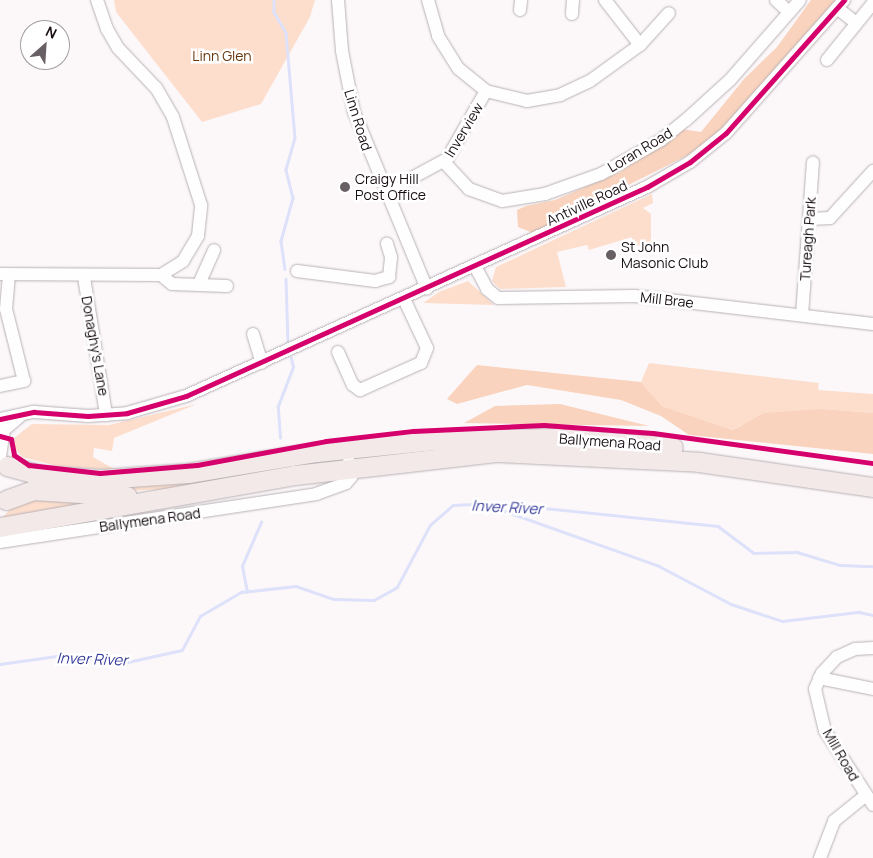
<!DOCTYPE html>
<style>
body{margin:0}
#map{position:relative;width:873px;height:858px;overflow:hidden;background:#fcf8fa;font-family:Manrope,sans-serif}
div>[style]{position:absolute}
.green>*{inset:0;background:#fddecd}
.forest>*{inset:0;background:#f9d3bd}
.stream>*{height:2.5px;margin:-1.25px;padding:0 1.25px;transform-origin:1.25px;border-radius:1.25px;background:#dde1f9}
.roads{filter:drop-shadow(0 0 1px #b8b1b5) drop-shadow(0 0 1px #b8b1b5)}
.minor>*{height:12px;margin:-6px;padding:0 6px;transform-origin:6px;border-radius:6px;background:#fffefe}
.highway>*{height:19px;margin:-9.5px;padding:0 9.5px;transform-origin:9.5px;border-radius:9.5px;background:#f4e9e9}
.cycleway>*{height:5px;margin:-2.5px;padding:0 2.5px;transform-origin:2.5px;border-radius:2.5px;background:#d6006c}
.dots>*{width:14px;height:14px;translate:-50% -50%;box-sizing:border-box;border:2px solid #fff;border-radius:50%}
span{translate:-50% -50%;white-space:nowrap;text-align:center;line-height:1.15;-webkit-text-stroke:5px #fff;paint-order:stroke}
.park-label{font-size:14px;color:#67340c}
.street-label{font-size:14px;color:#170d13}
.poi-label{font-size:14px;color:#170d13}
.left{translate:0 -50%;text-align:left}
.water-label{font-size:15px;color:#373c99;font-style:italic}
.north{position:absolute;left:20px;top:20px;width:50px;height:50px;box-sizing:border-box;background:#fff;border:1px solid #a29ea1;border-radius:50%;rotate:26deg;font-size:14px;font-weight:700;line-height:20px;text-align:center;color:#170d13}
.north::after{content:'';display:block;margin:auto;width:18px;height:22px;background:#675f64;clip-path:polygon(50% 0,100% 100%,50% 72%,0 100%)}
</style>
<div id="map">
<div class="green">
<div style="clip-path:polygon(114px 0,315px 0,310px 17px,261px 104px,202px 122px,116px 12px)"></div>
<div style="clip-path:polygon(652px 194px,653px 203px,643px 208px,651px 214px,651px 242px,633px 247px,632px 237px,589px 250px,587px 245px,557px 252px,566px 287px,500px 289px,492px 281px,496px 267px)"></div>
<div style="clip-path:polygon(468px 281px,494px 305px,423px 303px,439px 292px)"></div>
<div style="clip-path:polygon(649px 363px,819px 383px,818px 390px,873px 394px,873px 413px,823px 409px,741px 425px,733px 430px,662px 406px,641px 382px)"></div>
<div style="clip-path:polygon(197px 404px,114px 438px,112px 451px,94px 448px,93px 457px,116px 470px,57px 466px,22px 457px,15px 448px,14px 438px,32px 424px,109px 425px)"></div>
<div style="clip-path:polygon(226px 479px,169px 489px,100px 492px,101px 485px)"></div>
<div style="clip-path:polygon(20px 499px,85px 501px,85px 509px,0 520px)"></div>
</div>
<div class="forest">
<div style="clip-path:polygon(811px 0,838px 0,749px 105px,694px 152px,533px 233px,518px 227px,517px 210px,526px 206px,555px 200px,620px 172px,681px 129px,701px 132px,744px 79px,777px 47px)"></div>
<div style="clip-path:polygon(477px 365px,641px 382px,662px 406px,733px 430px,764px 413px,823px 409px,873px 413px,873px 454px,689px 435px,661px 416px,621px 400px,527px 385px,457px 404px,447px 399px)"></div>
<div style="clip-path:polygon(560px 404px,649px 426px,464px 423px,495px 406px)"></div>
</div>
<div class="stream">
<div style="left:274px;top:0;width:12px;rotate:90deg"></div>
<div style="left:274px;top:12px;width:24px;rotate:60deg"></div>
<div style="left:286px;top:33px;width:105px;rotate:85.1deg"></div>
<div style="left:295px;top:138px;width:33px;rotate:106deg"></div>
<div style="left:286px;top:170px;width:29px;rotate:76deg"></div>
<div style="left:293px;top:198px;width:45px;rotate:105.6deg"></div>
<div style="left:281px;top:241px;width:28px;rotate:82deg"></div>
<div style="left:286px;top:279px;width:64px;rotate:88.2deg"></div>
<div style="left:280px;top:438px;width:32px;rotate:-94deg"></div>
<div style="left:278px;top:406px;width:42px;rotate:-69deg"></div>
<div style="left:293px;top:367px;width:9px;rotate:-103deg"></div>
<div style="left:488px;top:505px;width:182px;rotate:19.6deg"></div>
<div style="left:659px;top:566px;width:81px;rotate:27.8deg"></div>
<div style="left:731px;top:604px;width:54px;rotate:18.4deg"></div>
<div style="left:782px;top:621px;width:78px;rotate:-6.7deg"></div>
<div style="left:859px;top:612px;width:14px;rotate:12deg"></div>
<div style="left:247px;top:592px;width:26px;rotate:-101deg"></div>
<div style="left:242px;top:566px;width:48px;rotate:-66.6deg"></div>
<div style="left:0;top:664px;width:64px;rotate:-8.1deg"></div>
<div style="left:63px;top:655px;width:61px;rotate:7.6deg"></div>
<div style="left:123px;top:663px;width:60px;rotate:-12.4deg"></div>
<div style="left:182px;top:650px;width:38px;rotate:-62deg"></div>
<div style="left:200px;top:616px;width:48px;rotate:-30.3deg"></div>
<div style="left:241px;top:592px;width:55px;rotate:-6.2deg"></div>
<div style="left:296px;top:586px;width:39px;rotate:19deg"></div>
<div style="left:333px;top:599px;width:41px;rotate:1.4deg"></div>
<div style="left:374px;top:600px;width:26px;rotate:-29deg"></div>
<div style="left:397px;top:587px;width:70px;rotate:-62deg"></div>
<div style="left:430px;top:525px;width:30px;rotate:-41deg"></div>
<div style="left:453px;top:505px;width:43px;rotate:-2.7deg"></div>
<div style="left:496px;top:503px;width:223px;rotate:5.9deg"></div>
<div style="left:718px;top:526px;width:45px;rotate:36.9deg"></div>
<div style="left:754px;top:553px;width:43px;rotate:-1.3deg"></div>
<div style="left:797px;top:552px;width:45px;rotate:16.8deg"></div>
<div style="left:840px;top:565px;width:33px;rotate:2deg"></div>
</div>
<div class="roads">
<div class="minor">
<div style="left:338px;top:0;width:51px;rotate:85.5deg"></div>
<div style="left:342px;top:51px;width:62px;rotate:78.9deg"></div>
<div style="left:354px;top:112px;width:191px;rotate:67.6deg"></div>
<div style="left:428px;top:0;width:37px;rotate:74deg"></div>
<div style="left:438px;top:36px;width:39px;rotate:58deg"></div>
<div style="left:459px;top:69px;width:35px;rotate:39deg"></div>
<div style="left:486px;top:91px;width:42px;rotate:13.7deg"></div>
<div style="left:527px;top:101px;width:34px;rotate:-10deg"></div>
<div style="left:560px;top:95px;width:33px;rotate:-25deg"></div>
<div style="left:590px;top:81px;width:62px;rotate:-35.8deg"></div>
<div style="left:640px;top:45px;width:43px;rotate:-47.8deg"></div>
<div style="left:605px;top:0;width:57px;rotate:52.1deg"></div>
<div style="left:776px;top:0;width:18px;rotate:43deg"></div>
<div style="left:837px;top:8px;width:24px;rotate:38deg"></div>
<div style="left:520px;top:10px;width:10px;rotate:-84deg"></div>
<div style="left:572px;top:14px;width:14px;rotate:-86deg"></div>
<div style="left:827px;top:60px;width:73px;rotate:-51.1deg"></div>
<div style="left:444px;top:162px;width:37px;rotate:47deg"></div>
<div style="left:469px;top:189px;width:35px;rotate:20deg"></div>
<div style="left:502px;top:201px;width:44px;rotate:-9.2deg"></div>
<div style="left:545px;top:194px;width:59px;rotate:-19.7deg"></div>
<div style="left:601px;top:174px;width:69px;rotate:-29.5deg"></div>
<div style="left:661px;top:140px;width:32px;rotate:-39deg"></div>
<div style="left:686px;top:120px;width:59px;rotate:-42.3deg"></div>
<div style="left:730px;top:80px;width:106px;rotate:-48.8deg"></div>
<div style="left:384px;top:193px;width:72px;rotate:-28.4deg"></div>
<div style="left:447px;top:159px;width:78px;rotate:-60.2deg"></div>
<div style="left:811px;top:219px;width:19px;rotate:-3deg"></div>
<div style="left:830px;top:218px;width:64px;rotate:-47.5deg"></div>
<div style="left:476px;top:268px;width:24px;rotate:62deg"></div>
<div style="left:487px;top:289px;width:14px;rotate:39deg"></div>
<div style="left:498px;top:298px;width:136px;rotate:-0.8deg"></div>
<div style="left:634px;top:296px;width:241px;rotate:6.7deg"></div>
<div style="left:297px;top:271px;width:79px;rotate:7.3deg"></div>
<div style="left:375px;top:281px;width:15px;rotate:-16deg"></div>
<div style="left:389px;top:277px;width:20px;rotate:-84deg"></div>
<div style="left:391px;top:257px;width:14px;rotate:-107deg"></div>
<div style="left:0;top:274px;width:161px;rotate:0.4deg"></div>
<div style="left:161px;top:275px;width:26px;rotate:-32deg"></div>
<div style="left:183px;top:261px;width:29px;rotate:-59deg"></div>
<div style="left:198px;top:236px;width:31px;rotate:-84deg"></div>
<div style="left:201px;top:205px;width:92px;rotate:-107.7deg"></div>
<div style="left:173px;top:117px;width:34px;rotate:-120deg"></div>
<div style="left:156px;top:88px;width:55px;rotate:-133.5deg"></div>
<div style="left:118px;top:48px;width:22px;rotate:-120deg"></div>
<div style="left:107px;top:29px;width:31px;rotate:-109deg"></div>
<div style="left:161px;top:275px;width:14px;rotate:39deg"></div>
<div style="left:172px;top:284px;width:55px;rotate:2.1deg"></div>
<div style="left:84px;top:277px;width:140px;rotate:80.9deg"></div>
<div style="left:199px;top:284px;width:37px;rotate:-66deg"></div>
<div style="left:802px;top:315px;width:153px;rotate:-85.9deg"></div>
<div style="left:253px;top:334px;width:30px;rotate:73deg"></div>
<div style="left:338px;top:352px;width:36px;rotate:66deg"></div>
<div style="left:353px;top:385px;width:9px;rotate:36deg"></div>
<div style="left:360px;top:390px;width:67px;rotate:-23.9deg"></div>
<div style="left:421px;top:363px;width:16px;rotate:-68deg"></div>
<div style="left:427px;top:348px;width:54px;rotate:-115.1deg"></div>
<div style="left:0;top:386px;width:25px;rotate:-12deg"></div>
<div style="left:24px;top:381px;width:74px;rotate:-104deg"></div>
<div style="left:6px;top:309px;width:35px;rotate:-85deg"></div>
<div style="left:0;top:419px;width:35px;rotate:-12deg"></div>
<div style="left:34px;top:412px;width:54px;rotate:4.2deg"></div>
<div style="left:88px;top:416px;width:39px;rotate:-4deg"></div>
<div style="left:127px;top:413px;width:61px;rotate:-16.1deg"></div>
<div style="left:186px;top:396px;width:506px;rotate:-24.39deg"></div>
<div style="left:647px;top:187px;width:50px;rotate:-30.2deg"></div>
<div style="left:690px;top:162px;width:46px;rotate:-38.9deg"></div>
<div style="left:726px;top:133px;width:178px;rotate:-48.4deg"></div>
<div style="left:0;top:457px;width:27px;rotate:-82deg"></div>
<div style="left:4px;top:430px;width:23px;rotate:-41deg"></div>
<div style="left:0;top:542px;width:320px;rotate:-8.6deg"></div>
<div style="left:316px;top:494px;width:32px;rotate:-20deg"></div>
<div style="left:346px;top:483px;width:8px;rotate:-50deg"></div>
<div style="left:351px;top:477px;width:15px;rotate:-98deg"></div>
<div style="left:873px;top:648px;width:18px;rotate:177deg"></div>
<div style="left:855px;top:649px;width:20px;rotate:156deg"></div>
<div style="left:837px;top:657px;width:22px;rotate:133deg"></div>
<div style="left:822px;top:673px;width:17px;rotate:114deg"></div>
<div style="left:815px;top:689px;width:43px;rotate:76.6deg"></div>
<div style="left:825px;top:731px;width:88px;rotate:57deg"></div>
<div style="left:819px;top:678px;width:55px;rotate:11.5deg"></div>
<div style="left:820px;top:858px;width:40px;rotate:-69deg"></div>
<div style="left:834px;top:821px;width:40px;rotate:-39deg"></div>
</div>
<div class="highway">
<div style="left:7px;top:466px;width:34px;rotate:15deg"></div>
<div style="left:40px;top:475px;width:61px;rotate:3.8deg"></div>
<div style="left:101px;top:479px;width:87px;rotate:-3.9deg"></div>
<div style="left:188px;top:473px;width:130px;rotate:-9.3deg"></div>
<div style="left:316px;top:452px;width:119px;rotate:-5.8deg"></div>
<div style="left:434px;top:440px;width:123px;rotate:-0.9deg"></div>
<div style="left:557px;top:438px;width:116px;rotate:4.4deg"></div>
<div style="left:6px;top:500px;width:29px;rotate:-20deg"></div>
<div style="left:33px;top:490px;width:94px;rotate:3.7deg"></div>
<div style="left:0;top:527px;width:300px;rotate:-10deg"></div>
<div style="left:295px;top:475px;width:204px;rotate:-6.5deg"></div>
<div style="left:498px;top:452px;width:201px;rotate:2.8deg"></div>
<div style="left:699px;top:462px;width:176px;rotate:8.2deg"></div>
</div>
</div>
<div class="cycleway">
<div style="left:0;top:419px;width:35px;rotate:-12deg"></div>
<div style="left:34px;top:412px;width:54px;rotate:4.2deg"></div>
<div style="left:88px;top:416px;width:39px;rotate:-4deg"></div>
<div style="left:127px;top:413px;width:61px;rotate:-16.1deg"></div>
<div style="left:186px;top:396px;width:506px;rotate:-24.39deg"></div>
<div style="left:647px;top:187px;width:50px;rotate:-30.2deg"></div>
<div style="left:690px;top:162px;width:46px;rotate:-38.9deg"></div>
<div style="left:726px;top:133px;width:178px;rotate:-48.4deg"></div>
<div style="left:0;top:436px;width:11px;rotate:15deg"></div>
<div style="left:11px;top:439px;width:16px;rotate:79deg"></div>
<div style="left:14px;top:455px;width:18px;rotate:34deg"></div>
<div style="left:29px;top:465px;width:71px;rotate:6.4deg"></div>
<div style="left:100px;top:473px;width:97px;rotate:-4.7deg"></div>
<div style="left:197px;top:465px;width:131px;rotate:-10.5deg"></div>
<div style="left:326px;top:441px;width:88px;rotate:-6.6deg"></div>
<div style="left:413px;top:431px;width:131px;rotate:-2.6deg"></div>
<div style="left:544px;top:425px;width:109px;rotate:4.2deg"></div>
<div style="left:653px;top:433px;width:222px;rotate:7.8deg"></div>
</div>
<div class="dots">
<div style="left:345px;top:187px;background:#675f64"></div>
<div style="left:611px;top:255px;background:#675f64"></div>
</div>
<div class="park-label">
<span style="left:222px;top:56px">Linn Glen</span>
</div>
<div class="street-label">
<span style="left:358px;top:120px;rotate:73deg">Linn Road</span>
<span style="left:464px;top:130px;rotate:-59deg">Inverview</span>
<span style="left:640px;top:150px;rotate:-31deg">Loran Road</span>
<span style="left:587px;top:203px;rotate:-25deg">Antiville Road</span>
<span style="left:808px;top:239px;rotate:-86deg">Tureagh Park</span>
<span style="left:667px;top:300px;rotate:6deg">Mill Brae</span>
<span style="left:95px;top:346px;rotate:80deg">Donaghy's Lane</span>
<span style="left:610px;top:442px;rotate:4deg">Ballymena Road</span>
<span style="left:150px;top:520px;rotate:-8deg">Ballymena Road</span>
<span style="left:841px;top:755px;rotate:60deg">Mill Road</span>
</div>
<div class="poi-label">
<span class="left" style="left:355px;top:187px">Craigy Hill<br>Post Office</span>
<span class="left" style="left:621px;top:255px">St John<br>Masonic Club</span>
</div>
<div class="water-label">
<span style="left:507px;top:507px;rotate:3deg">Inver River</span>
<span style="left:92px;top:659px;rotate:2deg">Inver River</span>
</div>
<div class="north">N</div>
</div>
